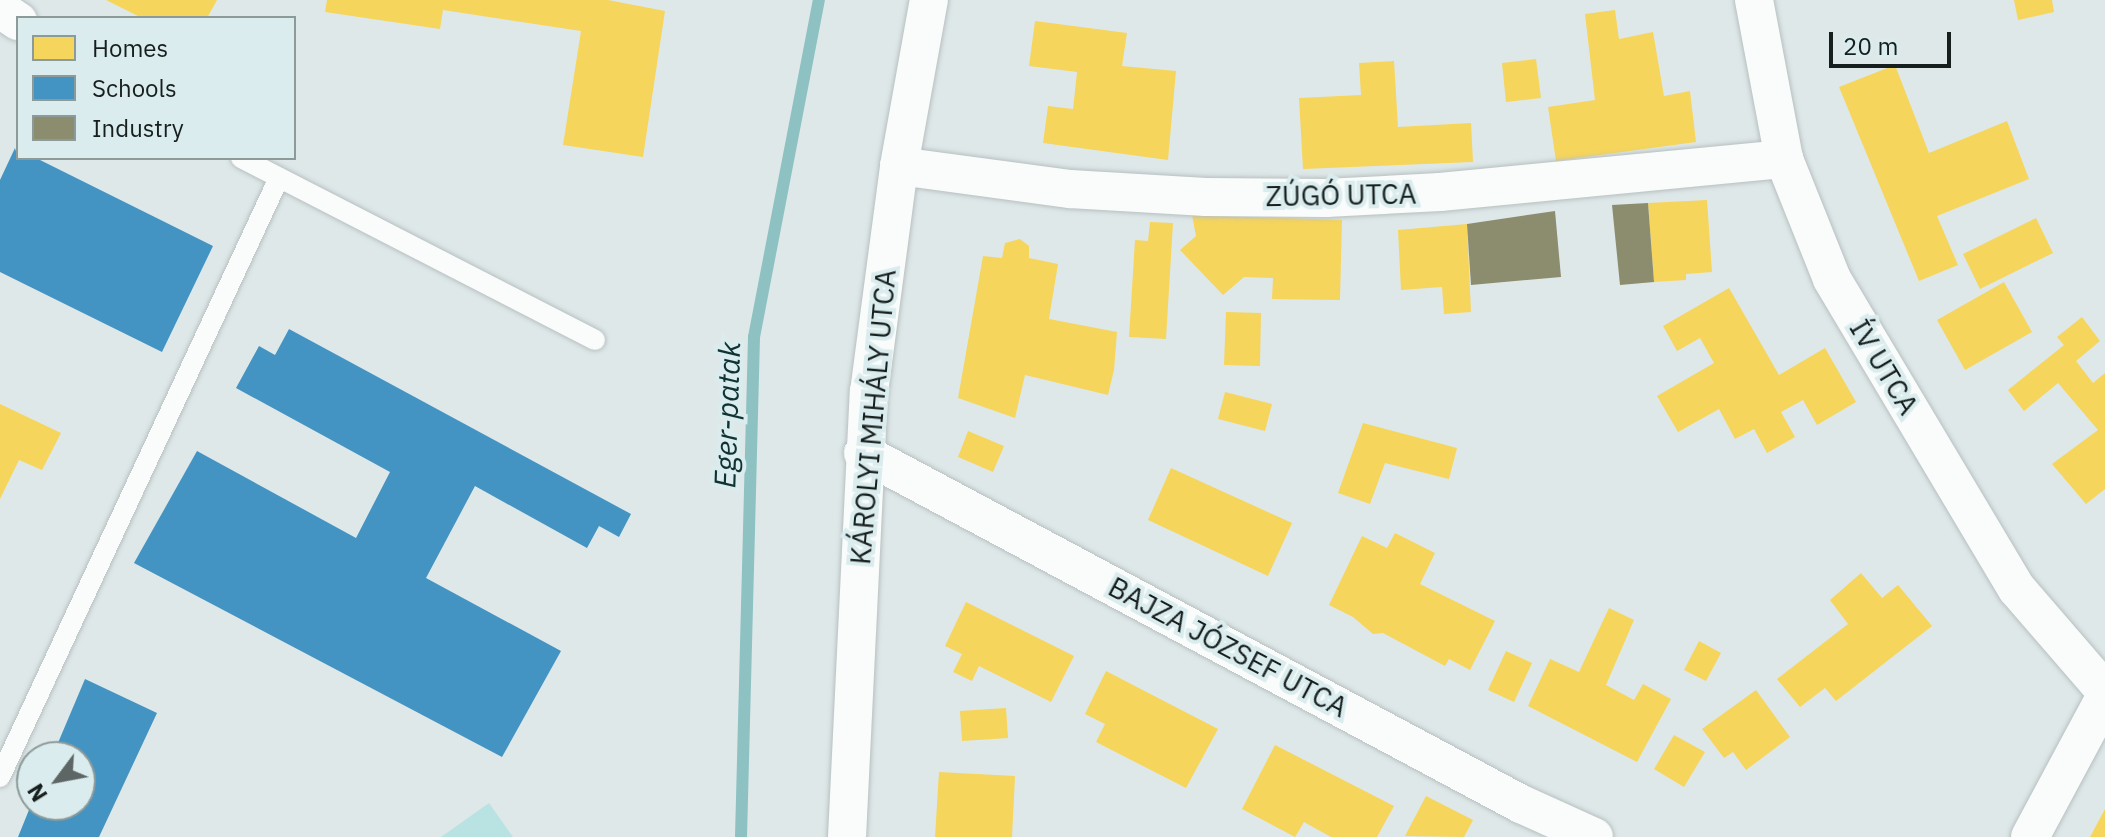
<!DOCTYPE html>
<meta charset="utf-8">
<style>
body{margin:0}
#map{position:relative;width:2105px;height:837px;overflow:hidden;background:#dee8e9;font-family:"IBM Plex Sans",sans-serif}
div>[style]{position:absolute}
.green>*{inset:0;background:#b9e2e3}
.homes>*{inset:0;background:#f6d55c}
.schools>*{inset:0;background:#4393c3}
.industry>*{inset:0;background:#8c8c6e}
.stream>*{height:12px;margin:-6px;padding:0 6px;transform-origin:6px;border-radius:6px;background:#8dc1c2}
.roads{filter:drop-shadow(0 0 2px #b8bfbf) drop-shadow(0 0 2px #b8bfbf)}
.service>*{height:20px;margin:-10px;padding:0 10px;transform-origin:10px;border-radius:10px;background:#fafcfc}
.minor>*{height:38px;margin:-19px;padding:0 19px;transform-origin:19px;border-radius:19px;background:#fafcfc}
span{translate:-50% -50%;white-space:nowrap;text-align:center;line-height:1.15;-webkit-text-stroke:8px #daeced;paint-order:stroke}
.street-label{font-size:28px;color:#171e1e}
.water-label{font-size:30px;color:#0f3233;font-style:italic}
.legend{position:absolute;left:16px;top:16px;width:280px;height:144px;box-sizing:border-box;background:#daeced;border:2px solid #8c9a9a;margin:0;padding:10px 14px;list-style:none;font-size:24px;color:#171e1e}
.legend li{display:flex;align-items:center;gap:16px;height:40px}
.legend b{width:40px;border:2px solid #8c9a9a}
.north{position:absolute;left:16px;top:741px;width:80px;height:80px;box-sizing:border-box;background:#daeced;border:2px solid #8c9a9a;border-radius:50%;rotate:238deg;font-size:22px;font-weight:700;line-height:32px;text-align:center;color:#171e1e}
.north::after{content:'';display:block;margin:auto;width:28px;height:36px;background:#5d6565;clip-path:polygon(50% 0,100% 100%,50% 72%,0 100%)}
.scale{position:absolute;left:1829px;top:32px;width:122px;height:36px;box-sizing:border-box;border:4px solid #171e1e;border-top:0;padding-left:10px;font-size:24px;line-height:28px;white-space:nowrap;color:#171e1e;-webkit-text-stroke:6px #daeced;paint-order:stroke}
</style>
<div id="map">
<div class="green">
<div style="clip-path:polygon(489px 803px,513px 837px,441px 837px)"></div>
</div>
<div class="homes">
<div style="clip-path:polygon(106px 0,217px 0,207px 18px,142px 18px)"></div>
<div style="clip-path:polygon(327px 0,608px 0,665px 11px,643px 157px,563px 145px,581px 31px,443px 10px,440px 29px,325px 12px)"></div>
<div style="clip-path:polygon(2014px 0,2052px 0,2054px 12px,2018px 20px)"></div>
<div style="clip-path:polygon(1615px 10px,1619px 39px,1653px 32px,1664px 96px,1690px 91px,1696px 142px,1556px 161px,1548px 107px,1595px 100px,1585px 14px)"></div>
<div style="clip-path:polygon(1035px 21px,1127px 33px,1122px 66px,1176px 71px,1168px 160px,1043px 143px,1048px 106px,1073px 109px,1077px 72px,1029px 66px)"></div>
<div style="clip-path:polygon(1536px 59px,1541px 98px,1506px 102px,1502px 63px)"></div>
<div style="clip-path:polygon(1394px 61px,1398px 127px,1471px 123px,1473px 162px,1303px 169px,1299px 98px,1361px 95px,1359px 63px)"></div>
<div style="clip-path:polygon(1895px 65px,1929px 153px,2007px 121px,2029px 179px,1937px 216px,1958px 265px,1919px 281px,1839px 87px)"></div>
<div style="clip-path:polygon(1707px 200px,1712px 272px,1686px 274px,1686px 280px,1654px 282px,1648px 203px)"></div>
<div style="clip-path:polygon(1192px 215px,1342px 220px,1340px 300px,1272px 299px,1273px 278px,1244px 277px,1223px 295px,1180px 250px,1196px 236px)"></div>
<div style="clip-path:polygon(2036px 218px,2053px 253px,1980px 289px,1963px 254px)"></div>
<div style="clip-path:polygon(1150px 222px,1173px 223px,1166px 339px,1129px 337px,1135px 240px,1148px 241px)"></div>
<div style="clip-path:polygon(1467px 224px,1471px 312px,1444px 314px,1442px 287px,1401px 290px,1398px 230px)"></div>
<div style="clip-path:polygon(1020px 239px,1029px 246px,1029px 258px,1058px 264px,1049px 319px,1117px 332px,1114px 370px,1108px 395px,1025px 375px,1015px 418px,958px 398px,983px 256px,1002px 258px,1005px 243px)"></div>
<div style="clip-path:polygon(2004px 282px,2032px 332px,1965px 370px,1937px 320px)"></div>
<div style="clip-path:polygon(1729px 288px,1779px 375px,1825px 348px,1856px 402px,1817px 425px,1803px 400px,1781px 412px,1795px 437px,1767px 453px,1754px 429px,1735px 439px,1719px 409px,1678px 432px,1657px 396px,1714px 363px,1700px 338px,1677px 351px,1663px 326px)"></div>
<div style="clip-path:polygon(1226px 312px,1261px 313px,1260px 366px,1224px 365px)"></div>
<div style="clip-path:polygon(2082px 317px,2100px 341px,2076px 361px,2093px 383px,2105px 373px,2105px 489px,2086px 504px,2052px 464px,2098px 430px,2058px 383px,2024px 411px,2008px 390px,2064px 345px,2057px 337px)"></div>
<div style="clip-path:polygon(1225px 392px,1272px 404px,1265px 431px,1218px 419px)"></div>
<div style="clip-path:polygon(0 404px,61px 433px,42px 470px,19px 460px,0 499px)"></div>
<div style="clip-path:polygon(1363px 423px,1457px 448px,1449px 479px,1385px 463px,1370px 504px,1338px 493px)"></div>
<div style="clip-path:polygon(968px 431px,1004px 446px,993px 472px,958px 457px)"></div>
<div style="clip-path:polygon(1171px 468px,1292px 523px,1268px 576px,1148px 520px)"></div>
<div style="clip-path:polygon(1395px 533px,1435px 553px,1420px 584px,1495px 621px,1470px 670px,1449px 659px,1445px 666px,1383px 633px,1373px 634px,1353px 617px,1329px 605px,1362px 536px,1387px 548px)"></div>
<div style="clip-path:polygon(1861px 573px,1882px 598px,1898px 585px,1932px 626px,1836px 701px,1825px 688px,1800px 707px,1777px 679px,1848px 624px,1830px 600px)"></div>
<div style="clip-path:polygon(966px 602px,1074px 656px,1051px 702px,979px 666px,972px 681px,953px 672px,962px 654px,945px 646px)"></div>
<div style="clip-path:polygon(1609px 608px,1634px 620px,1606px 685px,1634px 700px,1643px 684px,1671px 699px,1637px 762px,1528px 706px,1550px 659px,1579px 672px)"></div>
<div style="clip-path:polygon(1699px 641px,1721px 653px,1706px 681px,1684px 670px)"></div>
<div style="clip-path:polygon(1506px 651px,1532px 663px,1514px 702px,1488px 690px)"></div>
<div style="clip-path:polygon(1106px 671px,1218px 729px,1186px 788px,1096px 742px,1105px 724px,1085px 714px)"></div>
<div style="clip-path:polygon(1756px 690px,1790px 737px,1746px 770px,1733px 752px,1724px 758px,1702px 729px)"></div>
<div style="clip-path:polygon(1006px 708px,1008px 738px,962px 741px,960px 711px)"></div>
<div style="clip-path:polygon(1674px 735px,1705px 752px,1684px 787px,1654px 769px)"></div>
<div style="clip-path:polygon(1275px 745px,1394px 806px,1377px 837px,1331px 837px,1304px 822px,1295px 837px,1242px 809px)"></div>
<div style="clip-path:polygon(939px 772px,1015px 776px,1012px 837px,935px 837px)"></div>
<div style="clip-path:polygon(1426px 796px,1473px 820px,1464px 837px,1405px 836px)"></div>
<div style="clip-path:polygon(2105px 809px,2105px 837px,2090px 837px)"></div>
</div>
<div class="schools">
<div style="clip-path:polygon(15px 148px,18px 158px,36px 158px,213px 246px,162px 352px,0 272px,0 180px)"></div>
<div style="clip-path:polygon(289px 329px,631px 514px,619px 537px,599px 526px,587px 548px,475px 486px,426px 578px,561px 651px,502px 757px,134px 563px,197px 451px,356px 538px,390px 472px,236px 388px,259px 346px,275px 355px)"></div>
<div style="clip-path:polygon(85px 679px,157px 713px,99px 837px,18px 837px,31px 805px,80px 805px,80px 757px,52px 757px)"></div>
</div>
<div class="industry">
<div style="clip-path:polygon(1648px 203px,1654px 282px,1620px 285px,1612px 205px)"></div>
<div style="clip-path:polygon(1555px 211px,1561px 277px,1471px 285px,1467px 224px)"></div>
</div>
<div class="stream">
<div style="left:741px;top:837px;width:500px;rotate:-88.51deg"></div>
<div style="left:754px;top:337px;width:343px;rotate:-79.1deg"></div>
</div>
<div class="roads">
<div class="service">
<div style="left:241px;top:158px;width:398px;rotate:27.2deg"></div>
<div style="left:0;top:777px;width:659px;rotate:-65.03deg"></div>
</div>
<div class="minor">
<div style="left:1754px;top:0;width:162px;rotate:79.3deg"></div>
<div style="left:1784px;top:159px;width:129px;rotate:68.2deg"></div>
<div style="left:1832px;top:279px;width:361px;rotate:59.2deg"></div>
<div style="left:2017px;top:589px;width:135px;rotate:49.2deg"></div>
<div style="left:0;top:9px;width:22px;rotate:34deg"></div>
<div style="left:899px;top:166px;width:173px;rotate:7.7deg"></div>
<div style="left:1070px;top:189px;width:136px;rotate:3.4deg"></div>
<div style="left:1206px;top:197px;width:120px;rotate:0.5deg"></div>
<div style="left:1326px;top:198px;width:114px;rotate:-3deg"></div>
<div style="left:1440px;top:192px;width:346px;rotate:-5.5deg"></div>
<div style="left:863px;top:453px;width:746px;rotate:28.08deg"></div>
<div style="left:1521px;top:804px;width:80px;rotate:24.3deg"></div>
<div style="left:847px;top:837px;width:446px;rotate:-87.2deg"></div>
<div style="left:869px;top:392px;width:228px;rotate:-82.4deg"></div>
<div style="left:899px;top:166px;width:169px;rotate:-79.8deg"></div>
<div style="left:2030px;top:837px;width:159px;rotate:-61.8deg"></div>
</div>
</div>
<div class="street-label">
<span style="left:1341px;top:195px;rotate:-1deg">ZÚGÓ UTCA</span>
<span style="left:1884px;top:367px;rotate:59deg">ÍV UTCA</span>
<span style="left:873px;top:417px;rotate:-85deg">KÁROLYI MIHÁLY UTCA</span>
<span style="left:1228px;top:647px;rotate:28deg">BAJZA JÓZSEF UTCA</span>
</div>
<div class="water-label">
<span style="left:727px;top:415px;rotate:-88deg">Eger-patak</span>
</div>
<ul class="legend">
<li><b style="height:22px;background:#f6d55c"></b>Homes</li>
<li><b style="height:22px;background:#4393c3"></b>Schools</li>
<li><b style="height:22px;background:#8c8c6e"></b>Industry</li>
</ul>
<div class="north">N</div>
<div class="scale">20 m</div>
</div>
